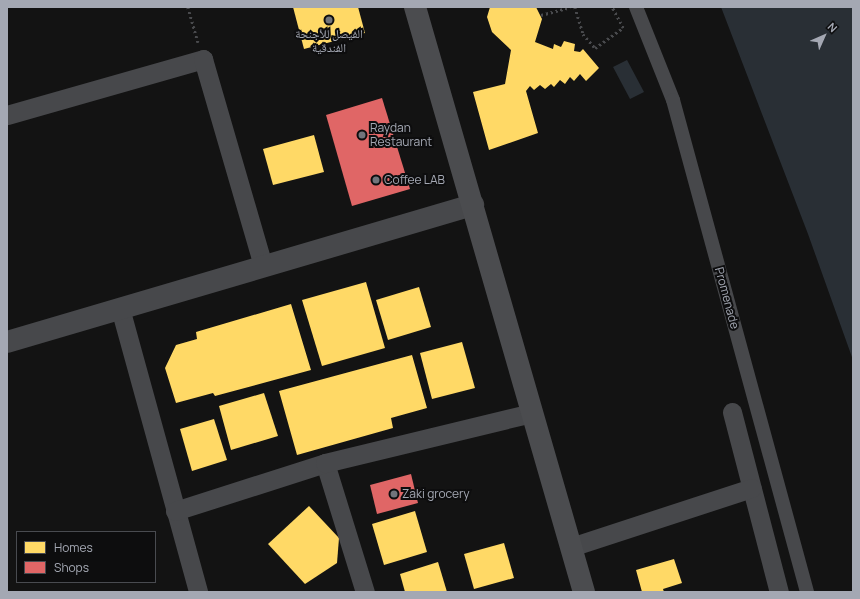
<!DOCTYPE html>
<meta charset="utf-8">
<style>
body{margin:0}
#map{position:relative;width:860px;height:599px;overflow:hidden;background:#131313;font-family:Manrope,"Noto Naskh Arabic",sans-serif}
div>[style]{position:absolute}
.water>*{inset:0;background:#292f35}
.homes>*{inset:0;background:#ffd966}
.shops>*{inset:0;background:#e06666}
.path>*{height:2.5px;margin-top:-1.25px;transform-origin:0;background:repeating-linear-gradient(90deg,#494a4d 0 2px,transparent 0 5px)}
.pedestrian>*{height:14px;margin:-7px;padding:0 7px;transform-origin:7px;border-radius:7px;background:#47484b}
.minor>*{height:19px;margin:-9.5px;padding:0 9.5px;transform-origin:9.5px;border-radius:9.5px;background:#47484b}
.tertiary>*{height:22px;margin:-11px;padding:0 11px;transform-origin:11px;border-radius:11px;background:#47484b}
.secondary>*{height:22px;margin:-11px;padding:0 11px;transform-origin:11px;border-radius:11px;background:#4b4c4f}
.dots>*{width:11px;height:11px;translate:-50% -50%;box-sizing:border-box;border:2px solid #0d0d0e;border-radius:50%}
span{translate:-50% -50%;white-space:nowrap;text-align:center;line-height:1.15;-webkit-text-stroke:4px #0d0d0e;paint-order:stroke}
.poi-label{font-size:12px;color:#a4a8b3}
.left{translate:0 -50%;text-align:left}
.street-label{font-size:12px;color:#a4a8b3}
.frame{position:absolute;inset:0;border:8px solid #a4a8b3;pointer-events:none}
.legend{position:absolute;left:16px;top:531px;width:140px;height:52px;box-sizing:border-box;background:#0d0d0e;border:1px solid #494b50;margin:0;padding:5px 7px;list-style:none;font-size:12px;color:#a4a8b3}
.legend li{display:flex;align-items:center;gap:8px;height:20px}
.legend b{width:20px;border:1px solid #494b50}
.north{position:absolute;left:804px;top:16px;width:40px;height:40px;-webkit-text-stroke:3px #0d0d0e;paint-order:stroke;rotate:45deg;font-size:11px;font-weight:700;line-height:16px;text-align:center;color:#a4a8b3}
.north::after{content:'';display:block;margin:auto;width:14px;height:18px;background:#a4a8b3;clip-path:polygon(50% 0,100% 100%,50% 72%,0 100%)}
</style>
<div id="map">
<div class="water">
<div style="clip-path:polygon(721px 7px,853px 7px,853px 360px,808px 234px)"></div>
<div style="clip-path:polygon(627px 60px,644px 92px,630px 99px,613px 67px)"></div>
</div>
<div class="homes">
<div style="clip-path:polygon(293px 7px,358px 7px,365px 33px,304px 49px)"></div>
<div style="clip-path:polygon(490px 7px,536px 7px,542px 19px,535px 42px,553px 49px,554px 44px,561px 47px,564px 41px,575px 44px,574px 51px,580px 52px,583px 49px,599px 68px,586px 81px,580px 74px,574px 81px,570px 77px,565px 84px,560px 80px,554px 87px,551px 84px,545px 89px,540px 85px,534px 90px,530px 86px,526px 91px,538px 133px,489px 150px,473px 92px,505px 84px,511px 50px,492px 32px,487px 17px)"></div>
<div style="clip-path:polygon(314px 135px,324px 172px,273px 185px,263px 149px)"></div>
<div style="clip-path:polygon(366px 282px,385px 348px,322px 366px,302px 300px)"></div>
<div style="clip-path:polygon(419px 287px,431px 327px,388px 340px,376px 300px)"></div>
<div style="clip-path:polygon(291px 304px,311px 370px,215px 396px,213px 393px,176px 403px,165px 368px,176px 345px,197px 339px,196px 332px)"></div>
<div style="clip-path:polygon(462px 342px,475px 388px,432px 399px,420px 353px)"></div>
<div style="clip-path:polygon(412px 355px,427px 408px,391px 418px,393px 428px,297px 455px,279px 391px)"></div>
<div style="clip-path:polygon(264px 393px,278px 436px,231px 450px,219px 406px)"></div>
<div style="clip-path:polygon(214px 419px,227px 460px,192px 471px,180px 429px)"></div>
<div style="clip-path:polygon(309px 506px,339px 538px,337px 563px,305px 584px,268px 544px)"></div>
<div style="clip-path:polygon(415px 511px,427px 552px,384px 565px,372px 524px)"></div>
<div style="clip-path:polygon(504px 543px,514px 578px,474px 589px,464px 554px)"></div>
<div style="clip-path:polygon(674px 559px,682px 583px,663px 589px,664px 592px,642px 592px,636px 570px)"></div>
<div style="clip-path:polygon(438px 562px,447px 592px,405px 592px,400px 574px)"></div>
</div>
<div class="shops">
<div style="clip-path:polygon(382px 98px,410px 189px,352px 206px,326px 115px)"></div>
<div style="clip-path:polygon(411px 474px,418px 503px,377px 514px,370px 485px)"></div>
</div>
<div class="path">
<div style="left:188px;top:7px;width:37px;rotate:74deg"></div>
<div style="left:575px;top:7px;width:28px;rotate:73deg"></div>
<div style="left:583px;top:34px;width:18px;rotate:49deg"></div>
<div style="left:595px;top:48px;width:34px;rotate:-36deg"></div>
<div style="left:623px;top:28px;width:24px;rotate:-118deg"></div>
<div style="left:541px;top:15px;width:30px;rotate:-15deg"></div>
</div>
<div class="pedestrian">
<div style="left:636px;top:7px;width:100px;rotate:68.3deg"></div>
<div style="left:673px;top:100px;width:510px;rotate:74.76deg"></div>
</div>
<div class="minor">
<div style="left:7px;top:115px;width:204px;rotate:-15.9deg"></div>
<div style="left:203px;top:59px;width:216px;rotate:73.8deg"></div>
<div style="left:120px;top:308px;width:295px;rotate:74.6deg"></div>
<div style="left:732px;top:412px;width:186px;rotate:75.4deg"></div>
<div style="left:325px;top:463px;width:135px;rotate:72.8deg"></div>
<div style="left:175px;top:511px;width:157px;rotate:-17.7deg"></div>
<div style="left:325px;top:463px;width:213px;rotate:-13.6deg"></div>
<div style="left:571px;top:547px;width:190px;rotate:-18.1deg"></div>
</div>
<div class="tertiary">
<div style="left:7px;top:342px;width:486px;rotate:-16.4deg"></div>
</div>
<div class="secondary">
<div style="left:415px;top:7px;width:609px;rotate:73.89deg"></div>
</div>
<div class="dots">
<div style="left:329px;top:20px;background:#71747b"></div>
<div style="left:362px;top:135px;background:#71747b"></div>
<div style="left:376px;top:180px;background:#71747b"></div>
<div style="left:394px;top:494px;background:#71747b"></div>
</div>
<div class="poi-label">
<span style="left:329px;top:41px">الفيصل للأجنحة<br>الفندقية</span>
<span class="left" style="left:370px;top:135px">Raydan<br>Restaurant</span>
<span class="left" style="left:384px;top:180px">Coffee LAB</span>
<span class="left" style="left:402px;top:494px">Zaki grocery</span>
</div>
<div class="street-label">
<span style="left:727px;top:298px;rotate:75deg">Promenade</span>
</div>
<div class="frame"></div>
<ul class="legend">
<li><b style="height:11px;background:#ffd966"></b>Homes</li>
<li><b style="height:11px;background:#e06666"></b>Shops</li>
</ul>
<div class="north">N</div>
</div>
